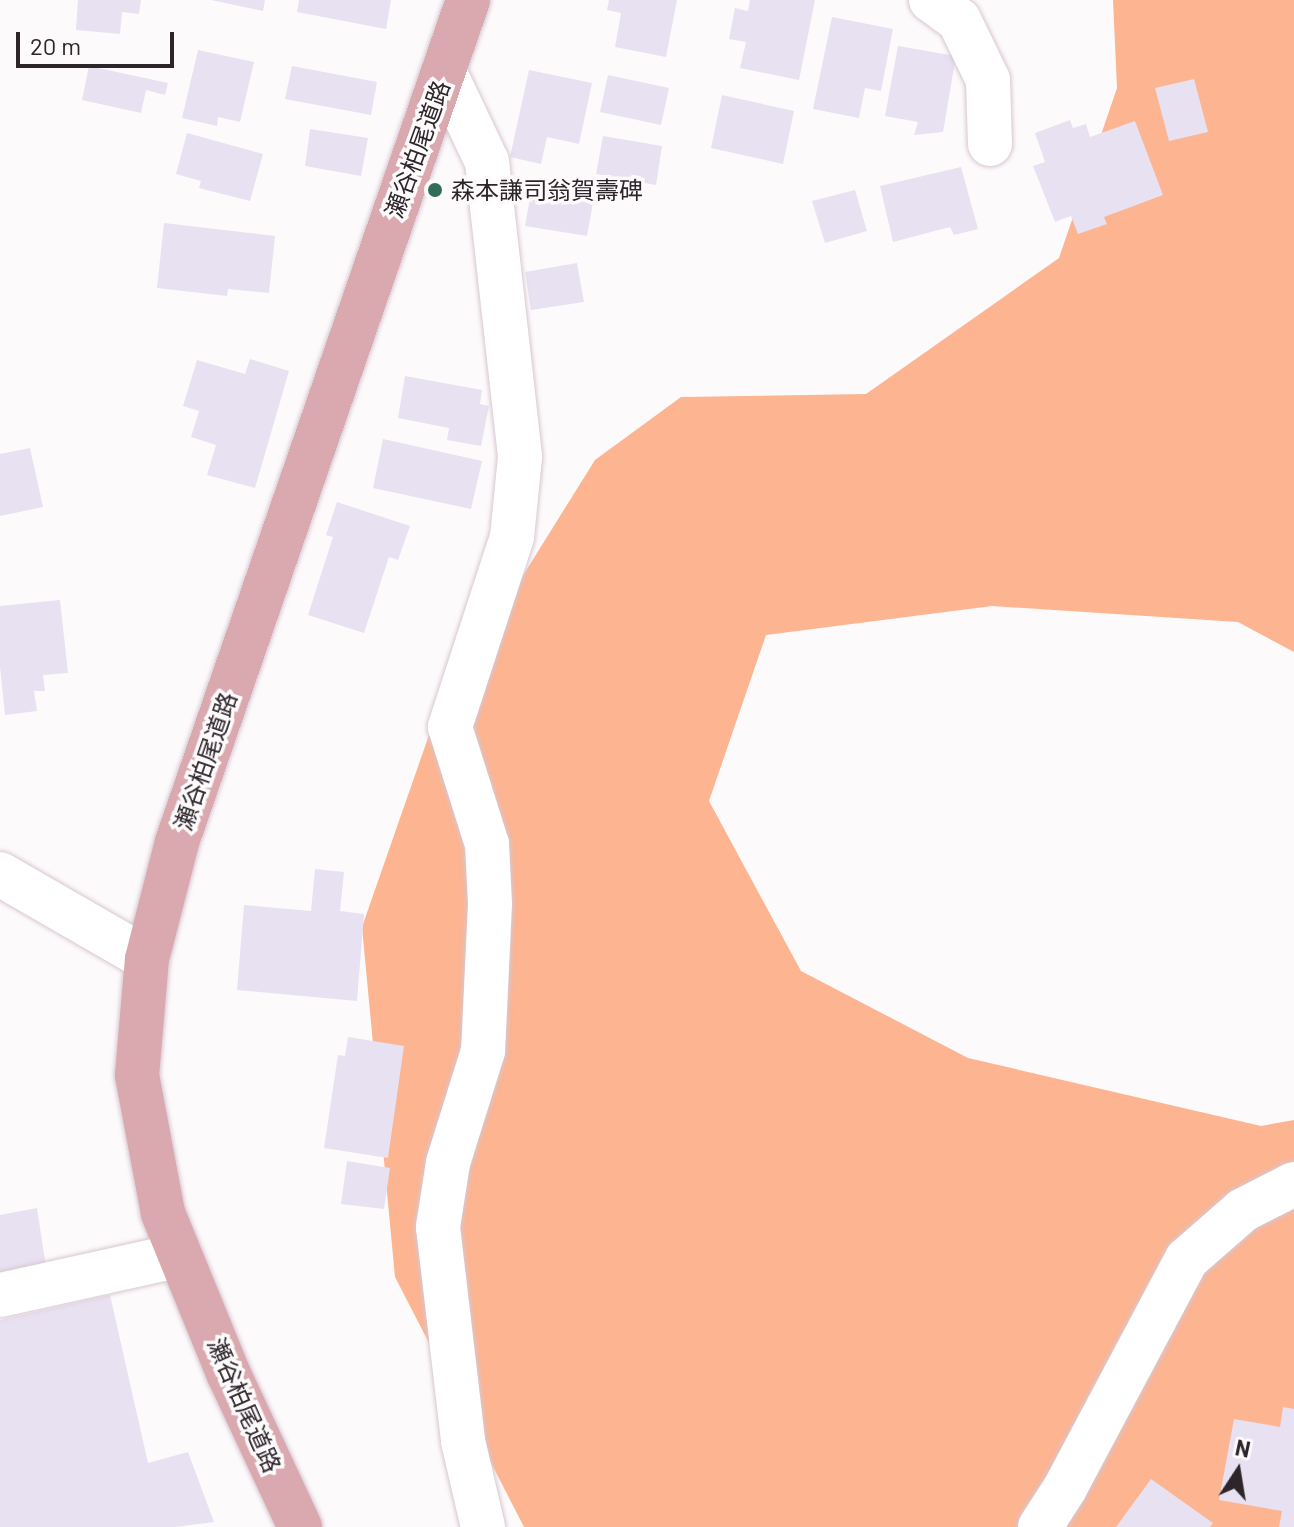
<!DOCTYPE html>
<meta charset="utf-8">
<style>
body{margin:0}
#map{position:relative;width:1294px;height:1527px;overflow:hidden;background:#fdfafc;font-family:Barlow,"Noto Sans JP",sans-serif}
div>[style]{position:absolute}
.forest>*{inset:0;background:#fcb491}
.building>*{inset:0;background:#e8e1f1}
.roads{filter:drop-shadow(0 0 2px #d7c7d1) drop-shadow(0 0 2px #d7c7d1)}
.minor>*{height:44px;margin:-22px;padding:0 22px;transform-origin:22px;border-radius:22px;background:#fff}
.major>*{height:44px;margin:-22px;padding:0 22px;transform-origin:22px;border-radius:22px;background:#daa9af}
.dots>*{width:22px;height:22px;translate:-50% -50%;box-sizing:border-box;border:4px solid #fdfafc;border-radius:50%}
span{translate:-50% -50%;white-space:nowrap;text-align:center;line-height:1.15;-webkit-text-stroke:7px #fdfafc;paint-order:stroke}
.street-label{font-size:24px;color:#2c252a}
.poi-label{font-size:24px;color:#2c252a}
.left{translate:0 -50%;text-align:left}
.north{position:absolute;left:1198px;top:1431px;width:80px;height:80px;-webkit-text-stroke:6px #fdfafc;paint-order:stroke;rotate:12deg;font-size:22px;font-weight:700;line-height:32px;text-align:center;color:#2c252a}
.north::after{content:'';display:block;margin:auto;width:28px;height:36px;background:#2c252a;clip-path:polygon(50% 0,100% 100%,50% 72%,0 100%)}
.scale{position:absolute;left:16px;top:32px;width:158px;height:36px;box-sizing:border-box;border:4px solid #2c252a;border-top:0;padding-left:10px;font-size:24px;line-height:28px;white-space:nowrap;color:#2c252a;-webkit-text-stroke:6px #fdfafc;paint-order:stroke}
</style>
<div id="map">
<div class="forest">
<div style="clip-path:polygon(1113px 0,1294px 0,1294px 652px,1238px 622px,992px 606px,766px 635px,709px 801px,801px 971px,968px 1058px,1261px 1126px,1294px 1120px,1294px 1527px,524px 1527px,395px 1277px,362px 927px,436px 715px,595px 460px,681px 397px,866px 394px,1059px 258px,1117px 88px)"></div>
</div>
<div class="building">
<div style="clip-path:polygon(78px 0,141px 0,139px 14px,122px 12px,120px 34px,76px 30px)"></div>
<div style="clip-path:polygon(211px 0,265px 0,263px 11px)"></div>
<div style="clip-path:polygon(299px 0,391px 0,386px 29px,297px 12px)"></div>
<div style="clip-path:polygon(609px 0,677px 0,666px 57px,615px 47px,621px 13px,607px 10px)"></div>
<div style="clip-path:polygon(750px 0,815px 0,799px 80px,740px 68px,746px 42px,729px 39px,735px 8px,748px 11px)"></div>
<div style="clip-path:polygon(832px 17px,893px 29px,881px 91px,865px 88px,859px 118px,813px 109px)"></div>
<div style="clip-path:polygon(898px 46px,956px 56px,943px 132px,914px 135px,918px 122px,885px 116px)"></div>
<div style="clip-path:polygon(198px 50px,254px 62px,240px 122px,218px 117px,217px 126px,182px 118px)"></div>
<div style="clip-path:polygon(89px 66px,168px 83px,165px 95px,146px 90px,141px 113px,82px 100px)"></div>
<div style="clip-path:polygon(292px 66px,377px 82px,371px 115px,285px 99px)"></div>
<div style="clip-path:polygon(529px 70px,592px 83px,579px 144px,547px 137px,541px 164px,510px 157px)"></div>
<div style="clip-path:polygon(608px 75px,669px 88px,661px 125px,600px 112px)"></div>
<div style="clip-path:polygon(1194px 79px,1208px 132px,1169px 141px,1155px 88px)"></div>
<div style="clip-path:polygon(722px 95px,794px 111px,783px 164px,711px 148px)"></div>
<div style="clip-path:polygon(1070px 120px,1073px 128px,1086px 124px,1090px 137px,1135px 121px,1163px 195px,1104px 217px,1107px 224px,1078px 234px,1071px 216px,1055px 222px,1033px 166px,1045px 162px,1035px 133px)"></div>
<div style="clip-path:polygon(310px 129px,368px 138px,361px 176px,305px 166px)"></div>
<div style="clip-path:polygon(187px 133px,263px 154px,250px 201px,199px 188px,201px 181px,176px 174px)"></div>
<div style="clip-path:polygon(603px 136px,662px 146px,656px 185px,596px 174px)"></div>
<div style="clip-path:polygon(961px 167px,978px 229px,954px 235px,950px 227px,893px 242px,880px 186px)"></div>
<div style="clip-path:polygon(542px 185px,577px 191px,575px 200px,593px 203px,587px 236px,525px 226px,531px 192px,541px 193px)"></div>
<div style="clip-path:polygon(855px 190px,867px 231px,825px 243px,812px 201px)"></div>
<div style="clip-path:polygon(164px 223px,275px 236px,269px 293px,228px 289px,227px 296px,157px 288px)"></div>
<div style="clip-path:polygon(577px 263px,584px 302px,531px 310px,525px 272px)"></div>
<div style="clip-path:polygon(250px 359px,289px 371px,255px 488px,207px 475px,216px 445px,191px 437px,199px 411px,183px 406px,197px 360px,245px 374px)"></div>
<div style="clip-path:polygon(405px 376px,482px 390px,480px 404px,489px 406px,481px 446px,447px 440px,449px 428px,398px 418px)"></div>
<div style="clip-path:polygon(383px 439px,482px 461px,471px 509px,373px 488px)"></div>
<div style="clip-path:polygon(30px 448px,43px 507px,0 516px,0 454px)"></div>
<div style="clip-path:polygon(337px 502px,410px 526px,398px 560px,389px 557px,364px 633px,308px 615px,333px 537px,326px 535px)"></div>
<div style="clip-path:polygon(60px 600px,68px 673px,43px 675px,45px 691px,34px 691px,37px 711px,5px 715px,0 667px,0 606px)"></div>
<div style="clip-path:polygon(315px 869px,344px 872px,340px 911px,364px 914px,357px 1001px,237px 990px,244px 905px,311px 911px)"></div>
<div style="clip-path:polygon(348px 1037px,404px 1046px,388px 1158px,324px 1148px,338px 1055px,345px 1056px)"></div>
<div style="clip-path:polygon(347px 1161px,390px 1168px,384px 1209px,341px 1204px)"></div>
<div style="clip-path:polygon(37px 1208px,46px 1267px,0 1276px,0 1215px)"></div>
<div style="clip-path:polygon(110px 1295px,148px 1463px,188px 1452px,214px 1522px,175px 1527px,0 1527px,0 1320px)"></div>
<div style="clip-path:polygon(1283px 1407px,1294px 1409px,1294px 1527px,1279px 1527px,1282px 1511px,1219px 1500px,1234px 1419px,1280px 1427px)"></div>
<div style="clip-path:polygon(1151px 1479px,1213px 1523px,1210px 1527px,1116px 1527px)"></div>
</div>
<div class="roads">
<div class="minor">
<div style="left:931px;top:0;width:34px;rotate:36deg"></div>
<div style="left:959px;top:20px;width:67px;rotate:64.2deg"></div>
<div style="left:988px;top:80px;width:64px;rotate:88.2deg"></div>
<div style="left:445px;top:73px;width:98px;rotate:64.7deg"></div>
<div style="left:487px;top:162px;width:297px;rotate:83.6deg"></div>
<div style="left:520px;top:457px;width:80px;rotate:95.7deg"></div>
<div style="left:512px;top:537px;width:200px;rotate:108.1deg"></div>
<div style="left:450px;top:727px;width:123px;rotate:72.5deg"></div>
<div style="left:487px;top:844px;width:60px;rotate:87.1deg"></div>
<div style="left:490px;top:904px;width:147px;rotate:92.7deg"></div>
<div style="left:483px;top:1051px;width:117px;rotate:107.4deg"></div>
<div style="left:448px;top:1163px;width:65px;rotate:98.9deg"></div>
<div style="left:438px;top:1227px;width:215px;rotate:83.3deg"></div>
<div style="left:463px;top:1441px;width:88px;rotate:76.9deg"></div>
<div style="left:0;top:874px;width:170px;rotate:30deg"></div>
<div style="left:0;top:1295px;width:184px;rotate:-12.5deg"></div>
<div style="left:1040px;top:1527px;width:46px;rotate:-57.3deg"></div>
<div style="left:1065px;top:1488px;width:259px;rotate:-62deg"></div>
<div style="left:1187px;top:1259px;width:74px;rotate:-41.2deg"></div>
<div style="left:1243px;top:1210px;width:57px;rotate:-27deg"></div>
</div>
<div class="major">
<div style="left:300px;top:1527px;width:168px;rotate:-115deg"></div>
<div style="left:229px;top:1375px;width:175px;rotate:-112.2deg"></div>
<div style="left:163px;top:1213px;width:140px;rotate:-100.7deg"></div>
<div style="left:137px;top:1075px;width:116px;rotate:-85.1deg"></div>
<div style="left:147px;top:959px;width:121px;rotate:-75.6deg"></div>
<div style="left:177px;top:842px;width:891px;rotate:-70.93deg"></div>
</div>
</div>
<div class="dots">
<div style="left:435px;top:190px;background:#316e5a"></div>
</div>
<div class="street-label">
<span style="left:417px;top:149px;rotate:-70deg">瀬谷柏尾道路</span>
<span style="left:205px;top:761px;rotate:-71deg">瀬谷柏尾道路</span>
<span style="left:245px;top:1405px;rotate:66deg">瀬谷柏尾道路</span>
</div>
<div class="poi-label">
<span class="left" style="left:451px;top:190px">森本謙司翁賀壽碑</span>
</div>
<div class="north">N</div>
<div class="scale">20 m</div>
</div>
